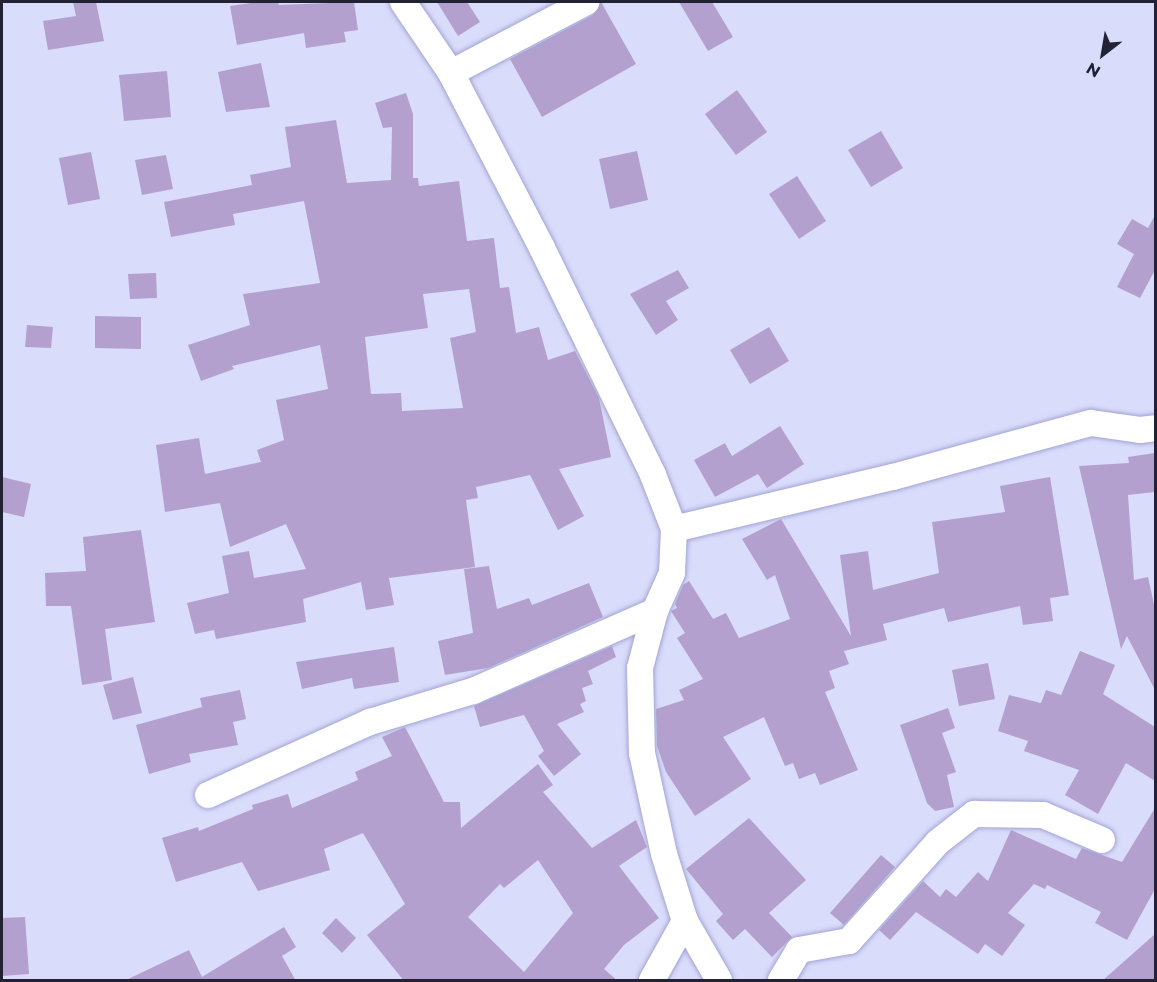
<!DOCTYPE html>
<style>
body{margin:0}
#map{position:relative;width:1157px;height:982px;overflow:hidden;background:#dadcfb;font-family:Montserrat,sans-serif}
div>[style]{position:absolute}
.building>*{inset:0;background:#b3a0cf}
.roads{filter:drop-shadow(0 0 2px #a2a4d4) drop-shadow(0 0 2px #a2a4d4)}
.street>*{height:26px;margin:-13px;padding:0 13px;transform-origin:13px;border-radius:13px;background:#fff}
span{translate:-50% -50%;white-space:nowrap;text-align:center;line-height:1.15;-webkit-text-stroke:6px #dadcfb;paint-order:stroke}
.frame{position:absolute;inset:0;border:3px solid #222235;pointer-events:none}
.north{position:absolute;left:1073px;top:24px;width:60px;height:60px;-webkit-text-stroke:4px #dadcfb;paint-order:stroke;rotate:211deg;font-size:16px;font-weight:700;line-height:24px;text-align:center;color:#222235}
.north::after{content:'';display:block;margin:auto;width:21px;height:27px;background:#222235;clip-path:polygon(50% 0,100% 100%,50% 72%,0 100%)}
</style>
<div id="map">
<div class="building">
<div style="clip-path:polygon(73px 2px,96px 2px,104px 41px,48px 50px,43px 21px,76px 16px)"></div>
<div style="clip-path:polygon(257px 2px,278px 2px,279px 5px,354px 2px,358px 30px,344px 32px,346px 42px,306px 48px,304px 33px,237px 45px,230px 6px)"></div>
<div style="clip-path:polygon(437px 2px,467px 2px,480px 22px,458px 36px)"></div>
<div style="clip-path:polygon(601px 2px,636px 64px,542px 117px,510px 59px,593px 15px)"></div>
<div style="clip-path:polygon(679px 2px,712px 2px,733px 37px,708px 51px)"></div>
<div style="clip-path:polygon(261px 63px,270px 107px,226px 112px,218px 72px)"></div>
<div style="clip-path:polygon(167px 71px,171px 117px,124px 121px,119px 75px)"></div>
<div style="clip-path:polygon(737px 90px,767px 132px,736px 155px,705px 114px)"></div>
<div style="clip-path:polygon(evenodd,406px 93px,413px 114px,413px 178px,418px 178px,419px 186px,459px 181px,467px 241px,494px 238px,500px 288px,509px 287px,516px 333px,539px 327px,548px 360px,575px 351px,599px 398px,611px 457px,559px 469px,584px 516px,558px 530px,530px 475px,476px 487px,478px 498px,466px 500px,475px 567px,389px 578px,394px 605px,366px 610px,361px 582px,303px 599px,306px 622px,216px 639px,214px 630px,195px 634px,187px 603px,229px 593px,222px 556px,249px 551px,254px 578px,306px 569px,286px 524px,230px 547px,220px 503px,165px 512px,156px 445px,199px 438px,205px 474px,261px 462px,257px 450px,284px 440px,276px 400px,328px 389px,320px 345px,232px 366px,234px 369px,201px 381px,188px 345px,250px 325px,243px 294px,320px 283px,304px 201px,233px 214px,235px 225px,171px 237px,164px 202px,252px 185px,250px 175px,291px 167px,285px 127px,336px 120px,347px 183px,391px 180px,392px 127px,383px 128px,375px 103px,406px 93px,469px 289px,476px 332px,450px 338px,463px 408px,402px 411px,401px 393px,371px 394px,365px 337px,428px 328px,423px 294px,469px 289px)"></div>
<div style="clip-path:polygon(881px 131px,903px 168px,871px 187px,848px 150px)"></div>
<div style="clip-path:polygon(637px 151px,648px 200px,610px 209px,599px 159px)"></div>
<div style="clip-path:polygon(91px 152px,100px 199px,68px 205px,59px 158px)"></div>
<div style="clip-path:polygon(166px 155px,173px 189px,142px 195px,135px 160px)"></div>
<div style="clip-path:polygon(797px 176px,826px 221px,799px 239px,769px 194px)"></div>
<div style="clip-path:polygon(1155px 215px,1155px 270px,1140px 298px,1117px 287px,1134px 254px,1117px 244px,1132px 219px,1148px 228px)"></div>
<div style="clip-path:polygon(678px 270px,689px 288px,666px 301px,678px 320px,656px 335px,630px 294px)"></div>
<div style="clip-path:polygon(156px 273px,157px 298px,130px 299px,128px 274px)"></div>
<div style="clip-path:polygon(95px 316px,141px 317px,141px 349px,95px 348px)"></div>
<div style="clip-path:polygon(27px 325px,53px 327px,51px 348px,25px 347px)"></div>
<div style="clip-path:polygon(769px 327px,789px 361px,750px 384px,730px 350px)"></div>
<div style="clip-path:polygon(780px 426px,804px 464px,767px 488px,758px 474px,715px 497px,694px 460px,725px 443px,732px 456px)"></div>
<div style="clip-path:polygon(1155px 453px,1155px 492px,1128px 495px,1134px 580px,1148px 577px,1155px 609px,1155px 690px,1127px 636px,1121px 649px,1079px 466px,1129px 463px,1128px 457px)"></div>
<div style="clip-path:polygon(2px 477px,31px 484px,24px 517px,2px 512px)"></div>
<div style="clip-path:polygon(1050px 477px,1069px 595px,1050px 598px,1053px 621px,1023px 625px,1020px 606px,948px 622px,944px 608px,883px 624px,887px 640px,844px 651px,849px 664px,829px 671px,835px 688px,825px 692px,858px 770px,820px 785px,815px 773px,799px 779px,793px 763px,785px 766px,764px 717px,723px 737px,751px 779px,695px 816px,666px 772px,657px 746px,656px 709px,684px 700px,679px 690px,703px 679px,677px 638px,685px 633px,671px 611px,677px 608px,675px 604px,683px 585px,689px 581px,713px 619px,726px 613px,739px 638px,790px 619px,775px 575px,767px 580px,742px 539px,781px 519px,851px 636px,840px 555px,868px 551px,873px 590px,939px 573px,932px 522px,1005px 512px,1000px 486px)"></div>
<div style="clip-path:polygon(141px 530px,155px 622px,105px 629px,112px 680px,82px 685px,71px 606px,46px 606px,45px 573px,86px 571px,83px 537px)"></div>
<div style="clip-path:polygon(489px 566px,497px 609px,529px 598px,532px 605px,589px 583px,603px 617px,488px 668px,445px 675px,438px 641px,473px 633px,464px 569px)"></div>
<div style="clip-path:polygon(612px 646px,616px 657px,588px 671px,593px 684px,582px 688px,586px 701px,580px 704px,584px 712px,557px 724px,581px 754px,554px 776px,538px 756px,544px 751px,524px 715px,480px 727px,474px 706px)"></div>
<div style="clip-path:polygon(394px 647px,399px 682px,354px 689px,352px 678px,302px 689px,296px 662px)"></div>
<div style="clip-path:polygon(1080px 651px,1115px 665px,1103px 694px,1155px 727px,1155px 781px,1126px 763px,1098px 814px,1065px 795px,1079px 770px,1024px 751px,1028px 741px,998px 731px,1009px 695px,1041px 703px,1046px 690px,1061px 695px)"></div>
<div style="clip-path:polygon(988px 663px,995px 699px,959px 706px,952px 670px)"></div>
<div style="clip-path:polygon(133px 677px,142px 713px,113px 720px,103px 685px)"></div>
<div style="clip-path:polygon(240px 690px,246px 719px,233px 722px,238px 745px,189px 754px,191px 762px,149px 774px,136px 725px,202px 707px,200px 698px)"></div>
<div style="clip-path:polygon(948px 708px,955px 728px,942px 733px,956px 772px,947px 775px,954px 807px,935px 811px,927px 803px,900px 725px)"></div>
<div style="clip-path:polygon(evenodd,405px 727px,444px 802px,460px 802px,461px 828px,538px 764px,553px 785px,543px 792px,592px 848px,636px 820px,647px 847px,619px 866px,659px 918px,624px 945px,604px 969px,618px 981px,404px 981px,367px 935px,405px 904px,363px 833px,324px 849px,330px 870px,258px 891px,242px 862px,176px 882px,162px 838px,198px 827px,199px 831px,253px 809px,252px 805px,288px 794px,292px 808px,358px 780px,355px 772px,392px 756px,382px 737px,405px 727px,538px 860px,573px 913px,524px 972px,468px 917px,500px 884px,504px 888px,538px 860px)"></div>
<div style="clip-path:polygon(1155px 808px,1155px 889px,1127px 940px,1095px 923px,1101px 912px,1047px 885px,1045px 889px,1034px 884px,1008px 913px,1025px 925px,1002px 956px,985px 944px,978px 954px,916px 912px,890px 940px,879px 930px,923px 881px,940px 897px,946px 889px,956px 897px,978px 872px,988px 881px,1011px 830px,1076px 859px,1082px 848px,1122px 862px)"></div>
<div style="clip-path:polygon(749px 818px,806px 880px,769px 913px,792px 937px,772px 957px,745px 929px,733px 940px,716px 921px,723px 914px,686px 869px)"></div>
<div style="clip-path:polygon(881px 855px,895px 867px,844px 925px,830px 913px)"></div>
<div style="clip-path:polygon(25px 917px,29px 974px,2px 976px,2px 918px)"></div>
<div style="clip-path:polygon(336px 918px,356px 938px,342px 953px,322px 933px)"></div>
<div style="clip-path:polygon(284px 927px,296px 947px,282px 956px,296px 981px,124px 981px,189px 950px,202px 977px)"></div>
<div style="clip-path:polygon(1155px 934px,1155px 981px,1102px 981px)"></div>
</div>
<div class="roads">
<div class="street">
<div style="left:403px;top:2px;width:86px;rotate:55.9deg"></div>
<div style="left:451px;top:73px;width:197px;rotate:62.5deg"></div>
<div style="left:542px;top:248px;width:253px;rotate:63.9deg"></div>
<div style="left:653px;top:475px;width:58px;rotate:68.7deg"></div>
<div style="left:674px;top:529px;width:44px;rotate:92.6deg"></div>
<div style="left:672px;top:573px;width:42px;rotate:114.1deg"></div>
<div style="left:655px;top:611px;width:59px;rotate:104.7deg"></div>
<div style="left:640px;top:668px;width:85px;rotate:88.7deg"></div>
<div style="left:642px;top:753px;width:103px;rotate:77.7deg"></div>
<div style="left:664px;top:854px;width:70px;rotate:72.6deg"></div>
<div style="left:685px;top:921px;width:68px;rotate:60deg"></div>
<div style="left:451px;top:73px;width:153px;rotate:-27.7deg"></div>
<div style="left:674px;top:529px;width:225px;rotate:-13.4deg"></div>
<div style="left:893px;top:477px;width:205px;rotate:-15.3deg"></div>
<div style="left:1091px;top:423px;width:49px;rotate:8.1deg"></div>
<div style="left:1140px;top:430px;width:16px;rotate:-7deg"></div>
<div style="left:208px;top:795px;width:178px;rotate:-24.3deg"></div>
<div style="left:370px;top:722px;width:108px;rotate:-16.8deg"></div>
<div style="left:473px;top:691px;width:199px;rotate:-23.7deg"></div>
<div style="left:652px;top:980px;width:68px;rotate:-60.8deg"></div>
<div style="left:781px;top:980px;width:35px;rotate:-59deg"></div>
<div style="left:799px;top:950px;width:51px;rotate:-10.2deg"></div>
<div style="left:849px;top:941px;width:133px;rotate:-48deg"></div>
<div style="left:938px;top:842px;width:46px;rotate:-37.9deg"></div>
<div style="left:974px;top:814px;width:69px;rotate:0.8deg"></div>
<div style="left:1043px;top:815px;width:64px;rotate:23deg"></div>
</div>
</div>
<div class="frame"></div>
<div class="north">N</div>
</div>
